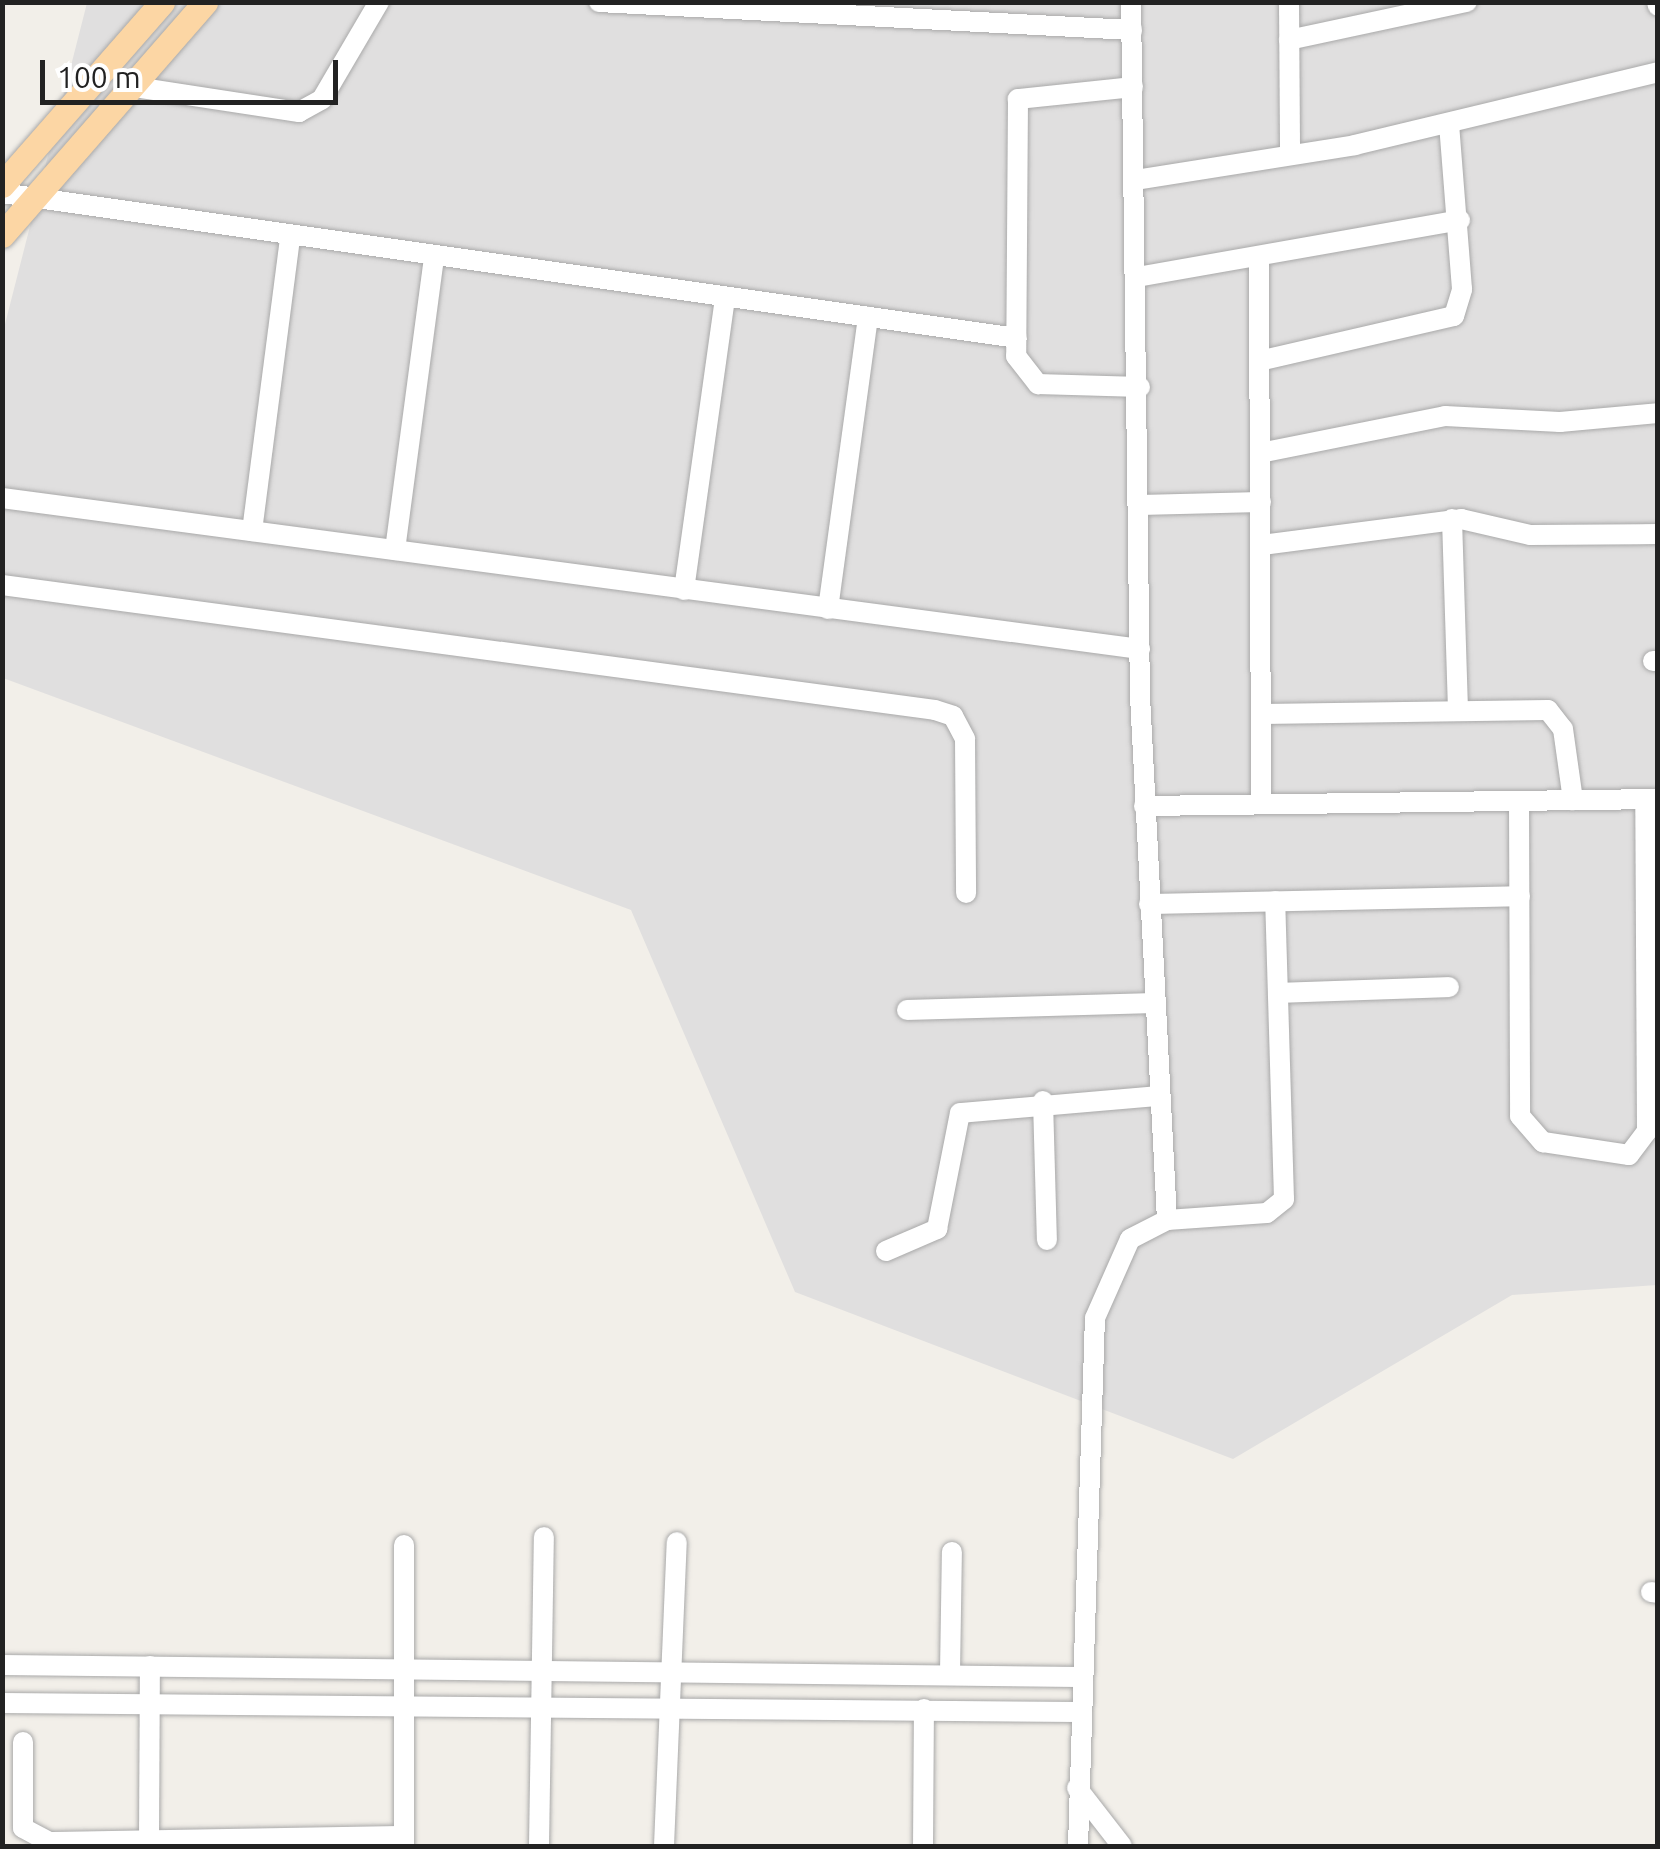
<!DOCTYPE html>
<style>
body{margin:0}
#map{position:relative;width:1660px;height:1849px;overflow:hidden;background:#f2efe9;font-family:Ubuntu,sans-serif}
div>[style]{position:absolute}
.residential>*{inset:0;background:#e0dfdf}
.roads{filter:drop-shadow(0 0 2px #a9a9a9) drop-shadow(0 0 2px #a9a9a9)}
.minor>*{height:20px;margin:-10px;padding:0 10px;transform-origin:10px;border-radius:10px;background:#fff}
.major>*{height:25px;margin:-12.5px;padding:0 12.5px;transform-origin:12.5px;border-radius:12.5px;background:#fcd6a4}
span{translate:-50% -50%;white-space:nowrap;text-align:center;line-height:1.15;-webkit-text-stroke:9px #fff;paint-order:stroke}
.frame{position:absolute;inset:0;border:5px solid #222;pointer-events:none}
.scale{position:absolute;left:40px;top:60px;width:298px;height:45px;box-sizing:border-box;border:5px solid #222;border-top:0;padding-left:12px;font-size:30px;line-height:35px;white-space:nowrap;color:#222;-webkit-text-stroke:8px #fff;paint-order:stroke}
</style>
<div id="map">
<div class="residential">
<div style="clip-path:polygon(87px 3px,1657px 3px,1657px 1285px,1512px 1295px,1233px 1459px,795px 1292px,631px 910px,3px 678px,3px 332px)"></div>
</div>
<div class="roads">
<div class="minor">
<div style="left:599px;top:2px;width:534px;rotate:3.01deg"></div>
<div style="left:1131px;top:2px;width:694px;rotate:89.26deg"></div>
<div style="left:1140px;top:696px;width:525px;rotate:87.05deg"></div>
<div style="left:1289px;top:2px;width:153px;rotate:89.6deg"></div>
<div style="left:1657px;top:2px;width:4px;rotate:76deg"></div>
<div style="left:1289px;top:40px;width:182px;rotate:-12.1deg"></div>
<div style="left:135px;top:87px;width:166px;rotate:8.7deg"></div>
<div style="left:299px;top:112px;width:26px;rotate:-29deg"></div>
<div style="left:322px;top:99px;width:113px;rotate:-59.6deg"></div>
<div style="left:1133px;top:87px;width:116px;rotate:174deg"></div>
<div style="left:1018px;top:99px;width:257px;rotate:90.4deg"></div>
<div style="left:1016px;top:356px;width:36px;rotate:52deg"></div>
<div style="left:1038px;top:384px;width:102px;rotate:1.7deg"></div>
<div style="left:1135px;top:180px;width:223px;rotate:-9deg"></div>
<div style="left:1355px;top:145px;width:312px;rotate:-13.5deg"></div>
<div style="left:2px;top:193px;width:1025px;rotate:8.13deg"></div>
<div style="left:1259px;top:259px;width:545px;rotate:89.79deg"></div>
<div style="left:1137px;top:277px;width:328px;rotate:-10deg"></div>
<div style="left:1259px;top:361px;width:200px;rotate:-13deg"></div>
<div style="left:1454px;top:316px;width:28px;rotate:-73deg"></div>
<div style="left:1462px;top:289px;width:166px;rotate:-94.5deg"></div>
<div style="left:1260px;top:453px;width:189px;rotate:-11.3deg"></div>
<div style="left:1445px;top:416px;width:115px;rotate:3deg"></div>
<div style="left:1560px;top:422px;width:98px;rotate:-5.2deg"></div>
<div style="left:2px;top:498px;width:1148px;rotate:7.56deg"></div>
<div style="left:1140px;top:505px;width:121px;rotate:-1.4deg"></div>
<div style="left:1452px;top:519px;width:187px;rotate:88.2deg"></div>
<div style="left:252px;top:531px;width:296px;rotate:-82.6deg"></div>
<div style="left:1262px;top:545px;width:201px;rotate:-7.4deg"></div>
<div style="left:1461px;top:519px;width:71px;rotate:13.1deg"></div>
<div style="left:1530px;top:535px;width:128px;rotate:-0.4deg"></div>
<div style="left:395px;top:550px;width:296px;rotate:-82.4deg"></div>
<div style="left:2px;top:585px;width:941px;rotate:7.63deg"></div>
<div style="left:935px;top:710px;width:19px;rotate:18deg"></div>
<div style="left:953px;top:716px;width:26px;rotate:62deg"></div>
<div style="left:965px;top:739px;width:154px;rotate:89.6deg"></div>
<div style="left:684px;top:590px;width:296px;rotate:-82deg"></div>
<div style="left:828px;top:609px;width:295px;rotate:-82.2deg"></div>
<div style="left:1653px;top:661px;width:5px"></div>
<div style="left:1262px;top:714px;width:286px;rotate:-0.8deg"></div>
<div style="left:1548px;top:710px;width:24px;rotate:52deg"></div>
<div style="left:1563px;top:729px;width:72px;rotate:82deg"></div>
<div style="left:1519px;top:801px;width:315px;rotate:89.8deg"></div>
<div style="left:1520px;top:1116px;width:35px;rotate:49deg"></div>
<div style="left:1543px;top:1142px;width:87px;rotate:8.6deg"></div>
<div style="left:1629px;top:1155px;width:30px;rotate:-53deg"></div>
<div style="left:1647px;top:1131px;width:331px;rotate:-90.3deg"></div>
<div style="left:1144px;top:806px;width:512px;rotate:-0.78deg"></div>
<div style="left:1149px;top:904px;width:371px;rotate:-1.2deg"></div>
<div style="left:1279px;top:993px;width:170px;rotate:-2deg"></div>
<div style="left:907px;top:1010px;width:247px;rotate:-1.6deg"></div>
<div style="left:1043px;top:1101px;width:139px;rotate:88.4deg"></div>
<div style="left:886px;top:1251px;width:56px;rotate:-23.3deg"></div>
<div style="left:937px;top:1229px;width:118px;rotate:-78.8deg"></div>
<div style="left:960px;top:1113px;width:199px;rotate:-4.9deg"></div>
<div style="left:404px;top:1545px;width:301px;rotate:90deg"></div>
<div style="left:1651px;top:1592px;width:7px;rotate:8deg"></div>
<div style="left:2px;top:1665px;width:1076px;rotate:0.64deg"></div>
<div style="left:950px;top:1673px;width:121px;rotate:-89.1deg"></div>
<div style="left:2px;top:1703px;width:1076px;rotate:0.48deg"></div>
<div style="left:23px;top:1742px;width:86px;rotate:90deg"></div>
<div style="left:23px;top:1828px;width:30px;rotate:28deg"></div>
<div style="left:49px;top:1842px;width:355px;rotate:-1deg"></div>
<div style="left:1077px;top:1788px;width:73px;rotate:52.2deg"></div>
<div style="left:149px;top:1841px;width:175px;rotate:-89.7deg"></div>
<div style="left:539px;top:1846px;width:309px;rotate:-89.1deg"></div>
<div style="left:664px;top:1846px;width:304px;rotate:-87.6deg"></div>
<div style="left:923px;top:1846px;width:137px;rotate:-89.6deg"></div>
<div style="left:1078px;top:1846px;width:528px;rotate:-88.16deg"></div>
<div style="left:1095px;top:1318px;width:86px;rotate:-66.1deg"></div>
<div style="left:1130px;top:1239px;width:42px;rotate:-27.2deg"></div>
<div style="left:1167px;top:1220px;width:100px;rotate:-4deg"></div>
<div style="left:1267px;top:1213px;width:22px;rotate:-39deg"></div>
<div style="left:1284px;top:1199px;width:298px;rotate:-91.7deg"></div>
</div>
<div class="major">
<div style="left:2px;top:185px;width:243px;rotate:-48.8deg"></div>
<div style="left:2px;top:235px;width:309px;rotate:-48.9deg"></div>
</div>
</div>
<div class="frame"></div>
<div class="scale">100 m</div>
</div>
